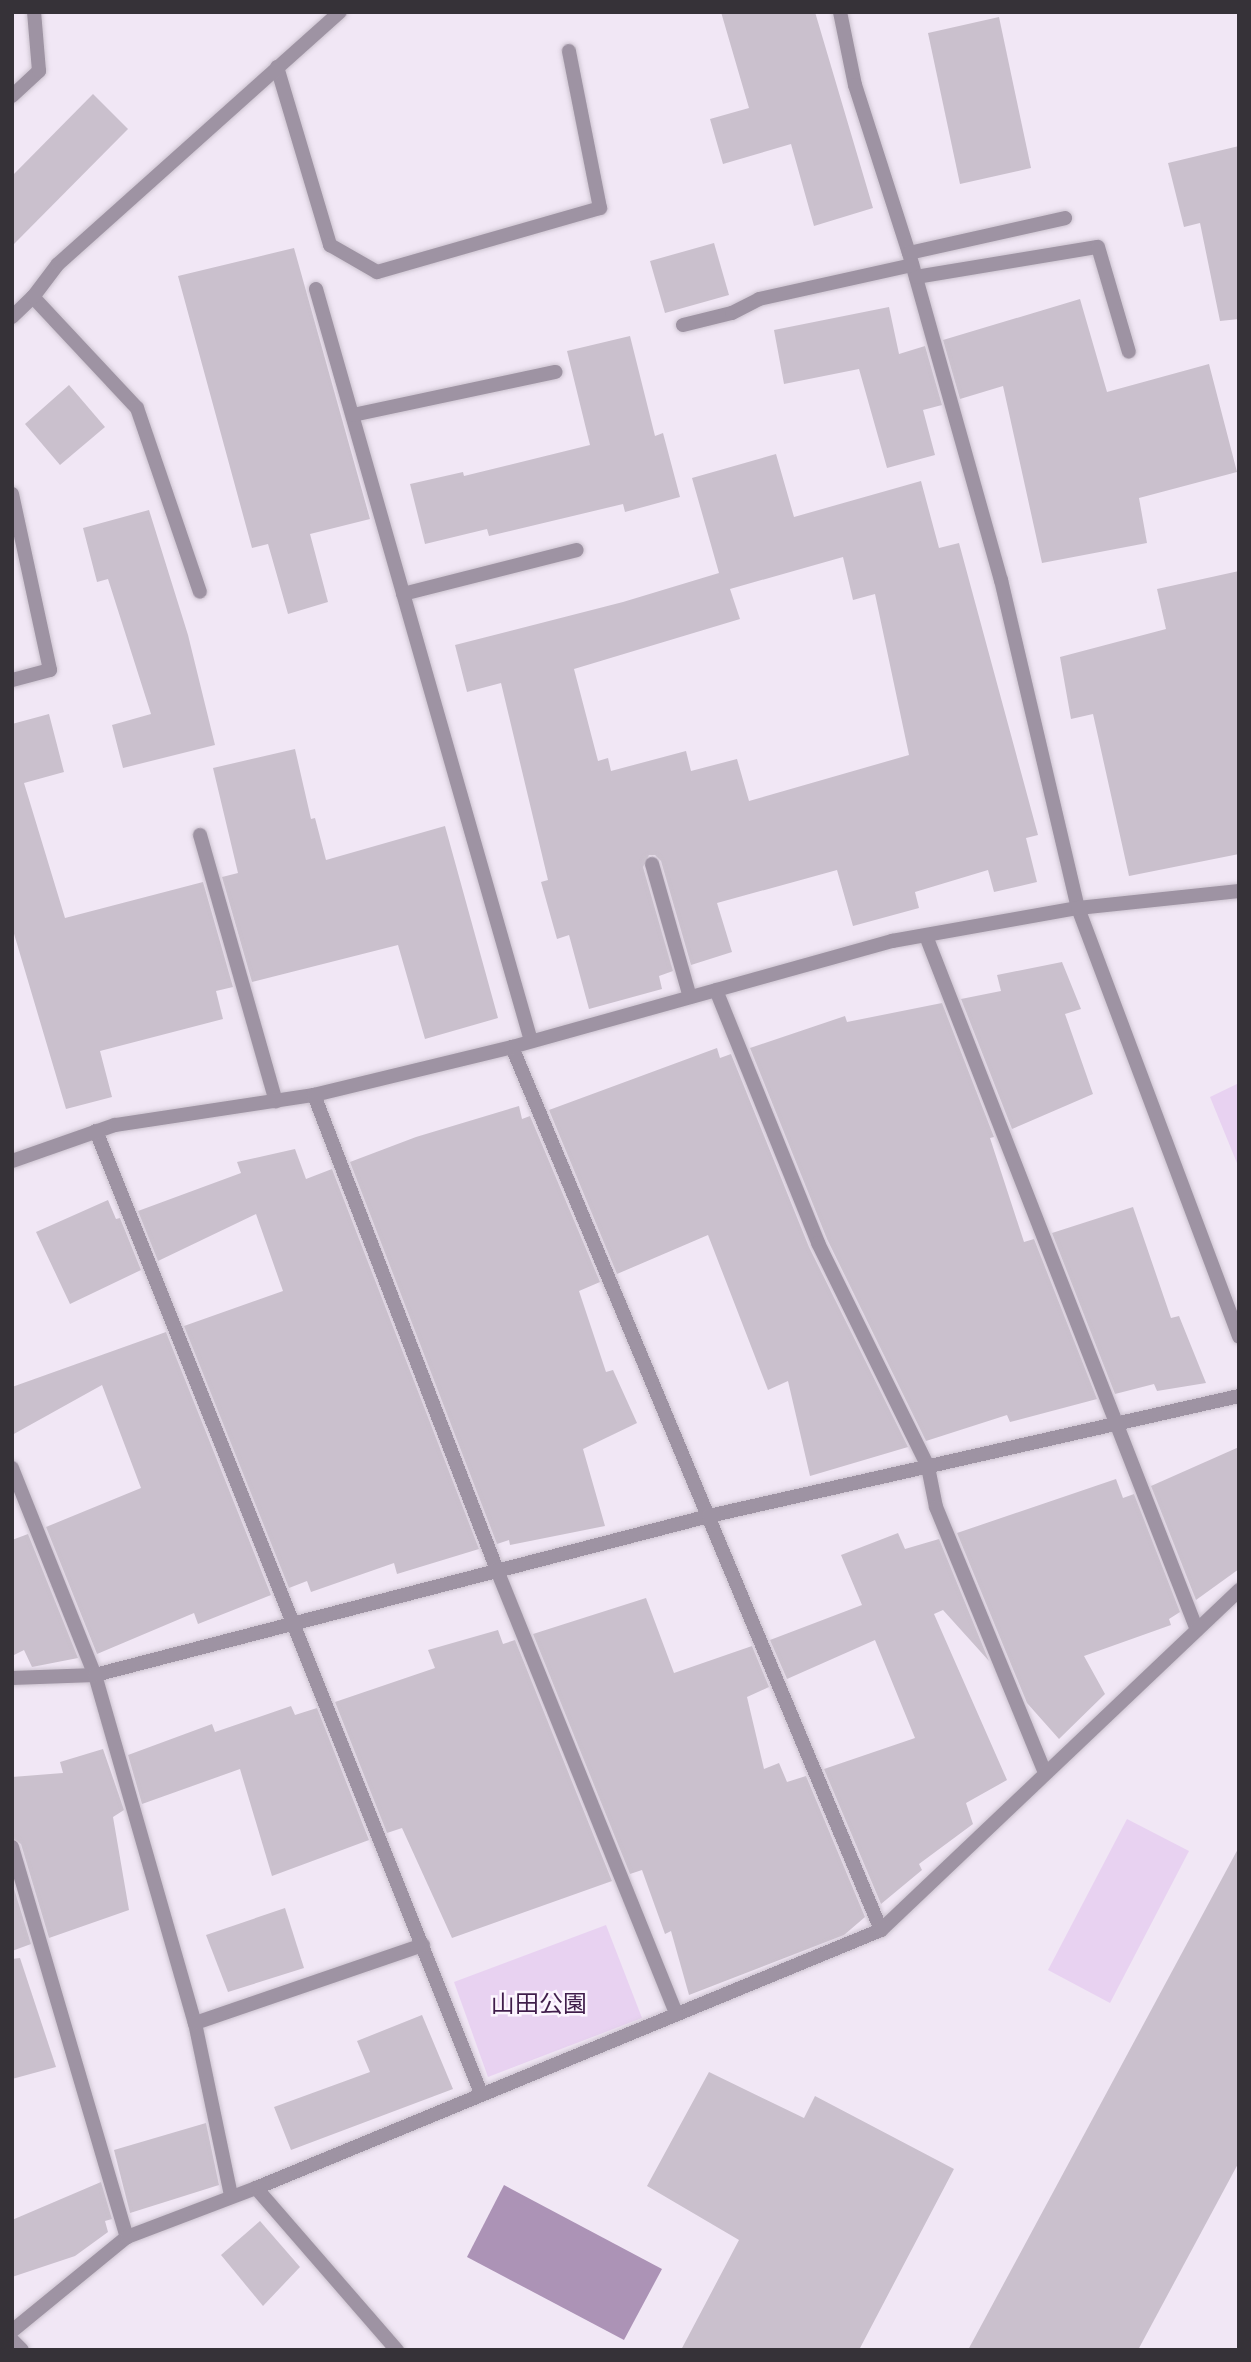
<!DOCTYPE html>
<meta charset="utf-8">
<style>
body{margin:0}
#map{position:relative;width:1251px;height:2362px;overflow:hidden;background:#f1e7f5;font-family:Montserrat,"Noto Sans JP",sans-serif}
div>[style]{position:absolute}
.green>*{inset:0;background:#e8d2f1}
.water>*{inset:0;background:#ac93b6}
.building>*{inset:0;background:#cac0cd}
.roads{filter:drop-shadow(0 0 2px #ccc3cf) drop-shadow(0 0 2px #ccc3cf)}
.service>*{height:14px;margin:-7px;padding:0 7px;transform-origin:7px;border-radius:7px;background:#9e93a3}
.minor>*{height:14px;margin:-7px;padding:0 7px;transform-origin:7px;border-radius:7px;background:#9e93a3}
.tertiary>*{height:14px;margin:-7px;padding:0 7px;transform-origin:7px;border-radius:7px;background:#9e93a3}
span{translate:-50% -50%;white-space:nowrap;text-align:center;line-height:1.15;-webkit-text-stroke:5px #fcf6fe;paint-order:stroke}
.park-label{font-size:24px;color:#401e4b}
.frame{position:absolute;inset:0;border:14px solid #363238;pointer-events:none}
</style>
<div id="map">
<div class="green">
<div style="clip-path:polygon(1239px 1083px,1239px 1168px,1210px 1097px)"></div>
<div style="clip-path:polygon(1127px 1819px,1189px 1851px,1110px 2003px,1048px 1970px)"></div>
<div style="clip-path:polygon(606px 1925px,642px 2018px,488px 2077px,454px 1982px)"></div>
</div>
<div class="water">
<div style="clip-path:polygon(504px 2185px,662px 2269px,624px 2340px,467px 2257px)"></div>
</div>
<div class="building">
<div style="clip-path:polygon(721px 12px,815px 12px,873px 208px,814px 226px,791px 144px,723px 164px,710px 119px,749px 108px)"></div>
<div style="clip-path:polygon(999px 17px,1031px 168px,960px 184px,928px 33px)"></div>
<div style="clip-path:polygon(93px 94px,128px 129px,12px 246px,12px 176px)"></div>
<div style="clip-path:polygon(1239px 146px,1239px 319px,1220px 321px,1200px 223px,1184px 227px,1168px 163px)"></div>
<div style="clip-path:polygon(714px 243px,729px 295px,665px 313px,650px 261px)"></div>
<div style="clip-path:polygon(294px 248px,370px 519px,310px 534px,328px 602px,288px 614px,268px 544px,252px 548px,178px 276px)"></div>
<div style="clip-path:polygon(1080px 299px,1107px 392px,1209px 364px,1237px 472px,1139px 498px,1147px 543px,1042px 563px,1003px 386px,960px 399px,943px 340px)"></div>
<div style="clip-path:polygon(889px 307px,899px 354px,925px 346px,942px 405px,923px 410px,935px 455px,887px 468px,859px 369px,784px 384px,774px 330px)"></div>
<div style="clip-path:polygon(630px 336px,655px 436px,663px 433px,680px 497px,625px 512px,623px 504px,489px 536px,487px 529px,425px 544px,410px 484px,463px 472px,464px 476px,590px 445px,567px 351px)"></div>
<div style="clip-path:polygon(69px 385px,105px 427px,60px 465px,25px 424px)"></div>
<div style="clip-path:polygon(evenodd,776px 454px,794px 517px,921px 481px,939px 548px,959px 543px,1038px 835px,1026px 838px,1037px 882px,994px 892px,988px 870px,915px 892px,919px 908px,853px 926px,837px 870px,717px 903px,732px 952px,691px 965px,661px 861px,655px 855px,649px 855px,643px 867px,673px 971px,659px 976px,662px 989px,589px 1009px,569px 935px,557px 939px,541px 882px,548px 880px,501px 683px,467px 692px,455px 645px,623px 602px,719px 573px,692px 478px,776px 454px,843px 557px,853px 600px,875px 594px,909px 755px,749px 801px,737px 759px,691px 771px,686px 751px,611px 771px,608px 758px,598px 761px,574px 669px,740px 619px,730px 589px,843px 557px)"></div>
<div style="clip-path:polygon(149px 510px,188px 635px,215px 745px,123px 768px,112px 725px,151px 714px,108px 579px,97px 582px,83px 528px)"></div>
<div style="clip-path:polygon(1239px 571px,1239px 854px,1129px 876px,1093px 714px,1071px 719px,1060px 657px,1166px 629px,1157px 589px)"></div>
<div style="clip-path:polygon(49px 714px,64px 772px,24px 783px,65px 918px,203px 882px,233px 987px,216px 991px,223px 1019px,100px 1051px,112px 1097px,66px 1109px,12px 927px,12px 724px)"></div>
<div style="clip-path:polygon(295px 749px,311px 819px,315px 818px,326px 860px,445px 826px,498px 1018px,425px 1039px,398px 945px,252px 982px,222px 877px,238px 873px,213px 768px)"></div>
<div style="clip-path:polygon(1062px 962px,1081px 1009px,1065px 1014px,1093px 1094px,1012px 1129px,961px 999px,1001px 991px,997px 975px)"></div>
<div style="clip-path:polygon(942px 1003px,994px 1137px,990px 1138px,1024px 1242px,1034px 1239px,1097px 1399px,1010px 1422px,1007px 1415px,926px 1441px,827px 1239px,750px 1048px,845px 1016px,847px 1022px)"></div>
<div style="clip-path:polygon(717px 1048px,720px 1058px,731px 1054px,809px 1247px,908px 1447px,810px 1476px,788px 1381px,768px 1390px,708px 1235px,617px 1274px,549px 1110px)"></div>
<div style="clip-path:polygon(519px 1106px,522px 1119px,530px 1116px,600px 1282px,579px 1291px,606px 1372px,613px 1370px,637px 1423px,583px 1449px,605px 1526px,510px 1545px,509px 1540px,497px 1544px,350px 1162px,416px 1137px)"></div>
<div style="clip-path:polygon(295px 1149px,306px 1179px,332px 1169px,479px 1549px,397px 1574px,394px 1563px,311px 1592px,307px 1581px,289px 1588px,184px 1326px,283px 1291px,256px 1214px,158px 1261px,138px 1211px,241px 1173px,237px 1162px)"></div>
<div style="clip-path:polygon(108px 1200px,116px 1219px,120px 1218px,141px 1270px,70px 1304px,36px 1232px)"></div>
<div style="clip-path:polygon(1133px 1207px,1171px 1318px,1179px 1316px,1206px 1383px,1157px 1391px,1154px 1384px,1115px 1394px,1052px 1233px)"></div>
<div style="clip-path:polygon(166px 1332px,271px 1595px,198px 1624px,194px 1613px,97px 1654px,46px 1527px,141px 1488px,102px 1385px,12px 1435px,12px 1387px)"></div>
<div style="clip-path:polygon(1239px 1447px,1239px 1569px,1196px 1600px,1151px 1486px)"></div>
<div style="clip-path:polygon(1116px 1479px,1123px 1498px,1134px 1494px,1180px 1612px,1169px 1619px,1171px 1625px,1084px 1656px,1105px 1694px,1059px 1739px,1027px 1703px,957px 1533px)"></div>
<div style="clip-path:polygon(898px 1533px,905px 1549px,939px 1539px,989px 1661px,943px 1610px,934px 1614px,1007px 1780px,966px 1803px,973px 1824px,919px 1864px,922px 1870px,881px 1904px,824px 1769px,915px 1738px,875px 1640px,787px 1679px,770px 1640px,862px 1605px,841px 1555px)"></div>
<div style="clip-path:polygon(28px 1534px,78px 1658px,32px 1667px,24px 1650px,12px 1656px,12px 1540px)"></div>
<div style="clip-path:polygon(646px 1598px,674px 1673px,752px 1646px,769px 1687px,747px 1697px,764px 1769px,779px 1763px,787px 1782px,806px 1776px,865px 1917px,844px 1935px,689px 1995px,671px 1931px,665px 1934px,642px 1870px,630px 1874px,533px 1634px)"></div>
<div style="clip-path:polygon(498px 1630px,503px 1644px,515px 1640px,612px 1881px,452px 1938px,402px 1828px,387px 1833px,335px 1702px,435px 1668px,428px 1650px)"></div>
<div style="clip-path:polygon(291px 1706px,295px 1715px,317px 1708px,369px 1840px,272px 1876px,240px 1769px,142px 1804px,128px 1755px,212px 1724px,215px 1732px)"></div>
<div style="clip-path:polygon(103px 1749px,124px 1810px,113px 1817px,129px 1910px,49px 1938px,21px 1844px,12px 1838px,12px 1777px,63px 1773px,60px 1762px)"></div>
<div style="clip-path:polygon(1239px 1847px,1239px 2162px,1138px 2350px,968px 2350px)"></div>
<div style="clip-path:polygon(12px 1882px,31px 1944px,12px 1951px)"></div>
<div style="clip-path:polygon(285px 1908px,304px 1968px,228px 1992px,206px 1935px)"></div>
<div style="clip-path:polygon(20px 1958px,56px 2067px,12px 2079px,12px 1959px)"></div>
<div style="clip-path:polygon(422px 2015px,453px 2089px,291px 2150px,274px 2107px,370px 2072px,357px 2041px)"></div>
<div style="clip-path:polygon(709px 2072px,804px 2118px,815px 2096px,954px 2169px,859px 2350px,681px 2350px,739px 2240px,647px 2186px)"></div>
<div style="clip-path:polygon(206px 2123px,219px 2185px,130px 2213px,114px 2150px)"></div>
<div style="clip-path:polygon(101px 2182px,112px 2219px,105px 2221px,108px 2232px,75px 2256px,12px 2277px,12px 2220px)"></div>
<div style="clip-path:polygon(260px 2221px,300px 2267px,263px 2306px,221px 2255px)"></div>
</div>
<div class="roads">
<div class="service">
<div style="left:840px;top:12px;width:75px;rotate:78.4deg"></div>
<div style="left:855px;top:85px;width:176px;rotate:72.2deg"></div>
<div style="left:909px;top:253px;width:340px;rotate:74.3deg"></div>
<div style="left:1001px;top:580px;width:337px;rotate:76.8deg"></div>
<div style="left:277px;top:67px;width:186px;rotate:73.4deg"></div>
<div style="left:330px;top:245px;width:54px;rotate:29.9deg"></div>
<div style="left:377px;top:272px;width:232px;rotate:-16deg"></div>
<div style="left:600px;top:208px;width:160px;rotate:-101.2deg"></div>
<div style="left:909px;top:253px;width:160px;rotate:-12.6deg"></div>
<div style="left:916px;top:277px;width:184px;rotate:-9.4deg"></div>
<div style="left:1098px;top:247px;width:109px;rotate:73.6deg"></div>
<div style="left:316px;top:289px;width:782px;rotate:74.04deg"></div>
<div style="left:33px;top:297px;width:152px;rotate:46.9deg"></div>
<div style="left:137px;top:408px;width:194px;rotate:71.1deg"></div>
<div style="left:683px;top:325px;width:50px;rotate:-13.8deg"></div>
<div style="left:732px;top:313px;width:30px;rotate:-27deg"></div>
<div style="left:759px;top:299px;width:157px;rotate:-12.5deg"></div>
<div style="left:353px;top:415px;width:207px;rotate:-12deg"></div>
<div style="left:403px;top:594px;width:179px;rotate:-14.2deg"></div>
<div style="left:200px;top:835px;width:277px;rotate:74.1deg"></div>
<div style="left:652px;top:864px;width:138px;rotate:74.1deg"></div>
</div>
<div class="minor">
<div style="left:12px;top:96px;width:37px;rotate:-43deg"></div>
<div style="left:39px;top:71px;width:59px;rotate:-94.8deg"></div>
<div style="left:12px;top:494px;width:180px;rotate:77.8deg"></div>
<div style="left:50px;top:670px;width:39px;rotate:165deg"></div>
<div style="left:1078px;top:908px;width:458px;rotate:69.4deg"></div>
<div style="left:926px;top:936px;width:745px;rotate:68.67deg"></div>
<div style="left:716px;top:990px;width:273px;rotate:68deg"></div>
<div style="left:818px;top:1243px;width:250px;rotate:63.8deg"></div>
<div style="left:928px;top:1467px;width:41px;rotate:78.7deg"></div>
<div style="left:936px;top:1507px;width:287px;rotate:67.7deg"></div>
<div style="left:512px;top:1047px;width:957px;rotate:67.32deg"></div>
<div style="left:314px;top:1095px;width:509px;rotate:68.93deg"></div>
<div style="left:497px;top:1570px;width:479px;rotate:68deg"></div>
<div style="left:96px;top:1131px;width:1036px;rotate:68.19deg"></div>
<div style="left:12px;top:1161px;width:109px;rotate:-19.3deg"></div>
<div style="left:115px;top:1125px;width:201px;rotate:-8.6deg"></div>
<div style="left:314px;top:1095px;width:204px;rotate:-13.6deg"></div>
<div style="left:512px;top:1047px;width:395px;rotate:-15.6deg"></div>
<div style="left:892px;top:941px;width:189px;rotate:-10.1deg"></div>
<div style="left:1078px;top:908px;width:162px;rotate:-6deg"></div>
<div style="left:12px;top:1468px;width:223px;rotate:68.2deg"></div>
<div style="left:95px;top:1675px;width:362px;rotate:74deg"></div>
<div style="left:195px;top:2023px;width:176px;rotate:78.2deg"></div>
<div style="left:12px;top:1678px;width:83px;rotate:-2.1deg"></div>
<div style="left:95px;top:1675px;width:634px;rotate:-14.52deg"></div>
<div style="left:709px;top:1516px;width:543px;rotate:-12.76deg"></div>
<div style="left:12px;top:1847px;width:407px;rotate:73.6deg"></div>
<div style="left:195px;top:2023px;width:241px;rotate:-18.9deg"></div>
<div style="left:256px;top:2188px;width:215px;rotate:49deg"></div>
<div style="left:12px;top:2331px;width:149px;rotate:-39.3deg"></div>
<div style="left:127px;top:2237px;width:138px;rotate:-20.8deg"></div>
<div style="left:256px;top:2188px;width:676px;rotate:-22.43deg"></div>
<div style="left:881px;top:1930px;width:494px;rotate:-43.5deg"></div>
<div style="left:12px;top:2340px;width:14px;rotate:45deg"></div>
</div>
<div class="tertiary">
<div style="left:12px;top:317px;width:29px;rotate:-44deg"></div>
<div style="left:33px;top:297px;width:41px;rotate:-52.9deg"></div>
<div style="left:58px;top:264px;width:378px;rotate:-41.8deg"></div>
</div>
</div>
<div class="park-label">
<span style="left:539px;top:2004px">山田公園</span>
</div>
<div class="frame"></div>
</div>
